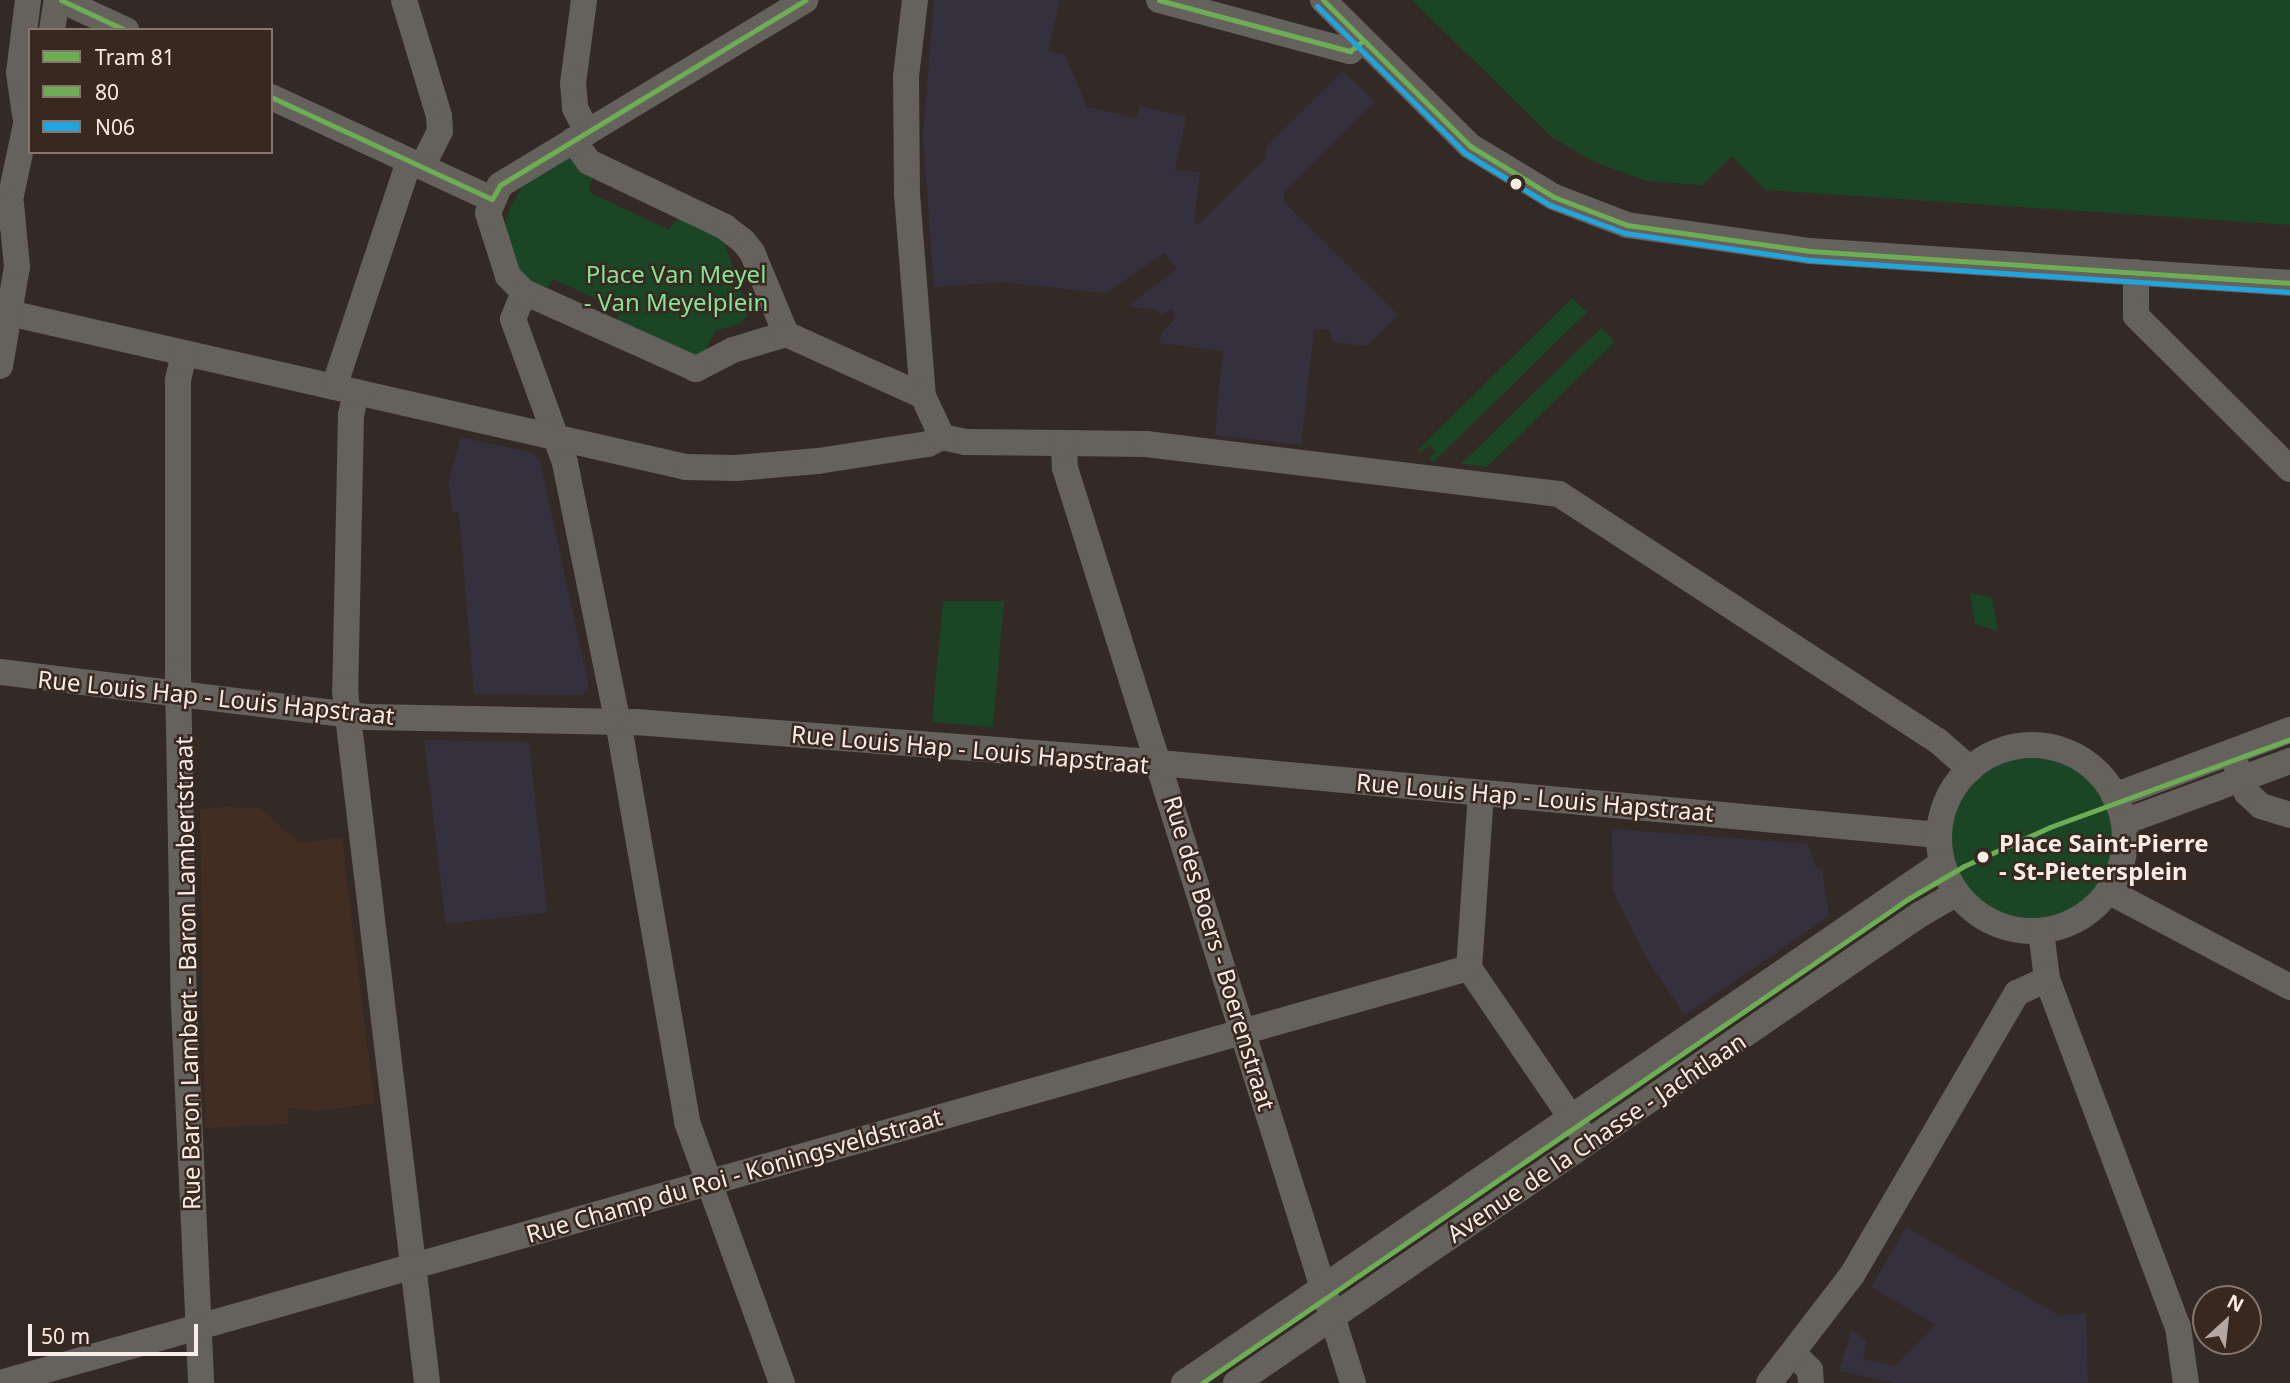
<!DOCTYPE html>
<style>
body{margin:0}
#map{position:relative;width:2290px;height:1383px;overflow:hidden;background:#332a25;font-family:"Noto Sans",sans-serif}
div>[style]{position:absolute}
.built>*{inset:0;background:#422d22}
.education>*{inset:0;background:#35303d}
.green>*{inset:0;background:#1b4625}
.round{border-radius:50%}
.minor>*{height:26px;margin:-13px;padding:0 13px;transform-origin:13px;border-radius:13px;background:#65615d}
.minor>.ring{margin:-13px;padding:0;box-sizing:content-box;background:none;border:26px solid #65615d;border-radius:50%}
.bus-1>*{height:5px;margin:-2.5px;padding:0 2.5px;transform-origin:2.5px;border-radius:2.5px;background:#6dae54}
.bus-2>*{height:5px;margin:-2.5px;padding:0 2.5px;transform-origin:2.5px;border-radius:2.5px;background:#21a5df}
.tram-1>*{height:5px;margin:-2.5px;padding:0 2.5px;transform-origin:2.5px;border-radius:2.5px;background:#6dae54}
.dots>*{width:19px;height:19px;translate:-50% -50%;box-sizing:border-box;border:4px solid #39281f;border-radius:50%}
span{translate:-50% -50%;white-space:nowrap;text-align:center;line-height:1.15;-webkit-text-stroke:5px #39281f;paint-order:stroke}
.park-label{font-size:24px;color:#85e398}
.street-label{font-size:24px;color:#f8ece7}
.stop-label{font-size:24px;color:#f8ece7;font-weight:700}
.left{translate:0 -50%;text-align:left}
.legend{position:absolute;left:28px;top:28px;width:245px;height:126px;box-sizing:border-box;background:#39281f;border:2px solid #85766f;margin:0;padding:9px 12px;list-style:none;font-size:21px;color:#f8ece7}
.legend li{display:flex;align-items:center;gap:14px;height:35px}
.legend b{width:35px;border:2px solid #85766f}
.north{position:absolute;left:2192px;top:1285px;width:70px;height:70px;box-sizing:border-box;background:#39281f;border:2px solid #85766f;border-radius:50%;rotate:27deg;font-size:19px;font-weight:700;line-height:28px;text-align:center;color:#f8ece7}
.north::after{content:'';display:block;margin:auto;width:24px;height:32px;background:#b3a8a3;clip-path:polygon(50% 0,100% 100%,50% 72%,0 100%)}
.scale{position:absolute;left:28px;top:1324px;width:170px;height:32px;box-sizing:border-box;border:4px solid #f8ece7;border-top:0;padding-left:9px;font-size:21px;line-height:24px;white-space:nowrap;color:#f8ece7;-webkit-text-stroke:5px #39281f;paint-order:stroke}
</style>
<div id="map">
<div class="built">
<div style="clip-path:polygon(223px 807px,260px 808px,299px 843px,342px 838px,374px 1103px,318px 1111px,288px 1108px,288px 1124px,205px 1128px,200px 809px)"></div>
</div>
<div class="education">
<div style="clip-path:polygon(934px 0,1060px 0,1048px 51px,1065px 55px,1087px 107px,1136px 118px,1140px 106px,1186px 117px,1175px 170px,1200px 172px,1194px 221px,1198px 225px,1266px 158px,1266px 147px,1343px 71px,1375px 102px,1284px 193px,1284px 202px,1398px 315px,1367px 346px,1333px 342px,1329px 330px,1314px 329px,1301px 445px,1215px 435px,1223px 351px,1160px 343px,1161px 333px,1175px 319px,1172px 309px,1161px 316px,1158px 310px,1128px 306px,1177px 269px,1164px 253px,1106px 293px,1002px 282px,934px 287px,923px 137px)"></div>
<div style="clip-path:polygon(461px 437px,533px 453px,540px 461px,589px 688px,583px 695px,474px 694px,459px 512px,452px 512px,449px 480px)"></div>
<div style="clip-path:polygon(424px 740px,529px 742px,547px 912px,446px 924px)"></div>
<div style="clip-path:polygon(1612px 829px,1808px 844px,1815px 866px,1822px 871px,1829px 916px,1685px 1015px,1646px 958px,1613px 891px)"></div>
<div style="clip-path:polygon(1906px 1227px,2060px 1316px,2086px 1313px,2088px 1383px,1894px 1383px,1839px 1371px,1852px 1330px,1867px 1341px,1863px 1359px,1895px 1366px,1936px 1325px,1871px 1287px)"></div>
</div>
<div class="green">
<div style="clip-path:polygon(1412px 0,2290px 0,2290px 225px,1766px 190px,1732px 156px,1702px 185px,1647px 181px,1592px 161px,1552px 137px)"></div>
<div style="clip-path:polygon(569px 156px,593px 175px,589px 192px,669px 230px,679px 217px,722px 236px,749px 313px,741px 323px,715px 331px,701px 360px,617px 321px,621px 310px,553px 279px,547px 289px,519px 278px,505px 230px,508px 212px,522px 186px)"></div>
<div style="clip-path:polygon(1572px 298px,1587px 312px,1434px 461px,1428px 460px,1435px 452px,1429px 445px,1421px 453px,1418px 450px)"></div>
<div style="clip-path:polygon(1601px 328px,1615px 342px,1487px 467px,1461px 464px)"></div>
<div style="clip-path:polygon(1970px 593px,1992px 598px,1998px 631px,1975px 624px)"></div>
<div style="clip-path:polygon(943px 601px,1004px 601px,993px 727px,932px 722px)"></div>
<div class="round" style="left:1950px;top:756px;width:164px;height:164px"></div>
</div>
<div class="minor">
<div style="left:61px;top:0;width:72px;rotate:24.8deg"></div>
<div style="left:404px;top:0;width:121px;rotate:73.2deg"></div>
<div style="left:439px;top:116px;width:15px;rotate:86deg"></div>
<div style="left:440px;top:131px;width:40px;rotate:116.6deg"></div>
<div style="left:584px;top:0;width:84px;rotate:97.5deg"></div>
<div style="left:573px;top:83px;width:25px;rotate:85deg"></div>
<div style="left:575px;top:108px;width:27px;rotate:63deg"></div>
<div style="left:915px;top:0;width:78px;rotate:96.7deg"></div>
<div style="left:906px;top:77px;width:117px;rotate:89.5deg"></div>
<div style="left:907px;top:194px;width:203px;rotate:85.5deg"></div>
<div style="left:1159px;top:0;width:198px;rotate:15deg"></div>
<div style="left:1350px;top:51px;width:16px;rotate:-38deg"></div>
<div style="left:1323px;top:0;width:207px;rotate:44.8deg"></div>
<div style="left:1470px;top:146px;width:98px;rotate:31.3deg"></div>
<div style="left:1554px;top:197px;width:78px;rotate:21deg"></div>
<div style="left:1627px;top:225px;width:185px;rotate:8.1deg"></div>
<div style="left:1810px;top:251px;width:481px;rotate:3.8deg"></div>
<div style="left:52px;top:30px;width:30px;rotate:-81deg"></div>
<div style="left:271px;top:97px;width:243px;rotate:24.8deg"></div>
<div style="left:25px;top:115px;width:42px;rotate:-98.1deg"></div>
<div style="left:19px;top:73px;width:74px;rotate:-83deg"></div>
<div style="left:573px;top:140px;width:27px;rotate:54deg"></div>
<div style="left:589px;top:162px;width:151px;rotate:25.5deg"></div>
<div style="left:725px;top:227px;width:23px;rotate:38deg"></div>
<div style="left:743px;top:241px;width:14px;rotate:51deg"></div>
<div style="left:752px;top:252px;width:89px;rotate:67.5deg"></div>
<div style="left:6px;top:219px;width:116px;rotate:-78.1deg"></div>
<div style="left:2136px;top:272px;width:44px;rotate:90deg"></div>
<div style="left:2136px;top:316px;width:217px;rotate:44.8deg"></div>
<div style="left:524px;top:292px;width:29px;rotate:112deg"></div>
<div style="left:513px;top:319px;width:153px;rotate:70.1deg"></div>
<div style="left:565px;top:463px;width:287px;rotate:78.5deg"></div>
<div style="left:622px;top:744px;width:384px;rotate:80.2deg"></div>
<div style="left:687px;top:1122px;width:278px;rotate:70deg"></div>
<div style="left:0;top:311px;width:704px;rotate:12.81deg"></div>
<div style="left:686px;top:467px;width:50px;rotate:1.1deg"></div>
<div style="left:736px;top:468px;width:82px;rotate:-4.9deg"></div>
<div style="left:818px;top:461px;width:111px;rotate:-8.8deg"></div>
<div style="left:928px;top:444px;width:16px;rotate:-27deg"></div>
<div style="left:942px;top:437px;width:24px;rotate:12deg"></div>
<div style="left:965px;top:442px;width:181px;rotate:0.6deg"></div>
<div style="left:1146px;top:444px;width:416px;rotate:6.9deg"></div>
<div style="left:1559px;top:494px;width:452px;rotate:33.1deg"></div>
<div style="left:1938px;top:741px;width:43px;rotate:41.2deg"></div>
<div style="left:786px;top:334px;width:55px;rotate:163.2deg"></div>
<div style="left:733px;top:350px;width:42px;rotate:152.8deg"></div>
<div style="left:696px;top:369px;width:188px;rotate:-155.9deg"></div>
<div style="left:524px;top:292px;width:23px;rotate:-135deg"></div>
<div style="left:508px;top:276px;width:66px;rotate:-107.6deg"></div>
<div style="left:488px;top:213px;width:30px;rotate:-67deg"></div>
<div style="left:500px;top:185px;width:357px;rotate:-31.2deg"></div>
<div style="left:786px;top:334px;width:150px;rotate:24.3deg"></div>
<div style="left:923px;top:396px;width:45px;rotate:65.1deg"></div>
<div style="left:184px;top:354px;width:28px;rotate:103deg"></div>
<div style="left:178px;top:381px;width:292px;rotate:90deg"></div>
<div style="left:178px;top:673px;width:332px;rotate:89deg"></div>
<div style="left:184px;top:1005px;width:378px;rotate:87.4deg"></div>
<div style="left:0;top:366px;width:100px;rotate:-80.3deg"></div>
<div style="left:17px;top:267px;width:63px;rotate:-95.4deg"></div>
<div style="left:334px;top:387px;width:238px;rotate:-71.6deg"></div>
<div style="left:356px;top:392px;width:24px;rotate:102deg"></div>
<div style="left:351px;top:415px;width:276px;rotate:91.2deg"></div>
<div style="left:345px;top:691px;width:697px;rotate:83.24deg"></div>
<div style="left:1064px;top:443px;width:25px;rotate:88deg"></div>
<div style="left:1065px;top:468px;width:959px;rotate:72.53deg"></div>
<div style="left:0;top:672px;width:371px;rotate:7deg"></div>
<div style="left:368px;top:717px;width:268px;rotate:1.1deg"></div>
<div style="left:636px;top:722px;width:504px;rotate:4.44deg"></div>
<div style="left:1138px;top:761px;width:804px;rotate:5.28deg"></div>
<div class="ring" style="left:1939px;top:745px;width:160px;height:160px"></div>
<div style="left:2235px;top:762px;width:33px;rotate:69deg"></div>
<div style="left:2247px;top:793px;width:19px;rotate:43deg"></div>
<div style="left:2261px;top:806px;width:30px;rotate:17deg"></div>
<div style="left:1481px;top:793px;width:175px;rotate:93.9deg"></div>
<div style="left:1469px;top:968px;width:197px;rotate:55.7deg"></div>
<div style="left:2114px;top:796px;width:188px;rotate:-20.6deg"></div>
<div style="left:2124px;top:822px;width:177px;rotate:-20.2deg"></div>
<div style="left:2108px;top:891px;width:206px;rotate:27.8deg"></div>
<div style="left:2041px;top:931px;width:48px;rotate:82.9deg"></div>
<div style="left:2047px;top:979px;width:372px;rotate:69.4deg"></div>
<div style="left:2178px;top:1327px;width:57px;rotate:81.9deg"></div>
<div style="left:1793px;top:1353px;width:24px;rotate:45deg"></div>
<div style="left:1810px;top:1370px;width:13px;rotate:86deg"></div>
<div style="left:0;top:1383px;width:1526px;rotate:-15.78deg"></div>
<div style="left:1184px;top:1383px;width:919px;rotate:-34.45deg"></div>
<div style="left:1236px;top:1383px;width:828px;rotate:-34.42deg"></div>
<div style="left:1919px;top:915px;width:44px;rotate:-30.1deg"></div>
<div style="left:1769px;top:1383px;width:136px;rotate:-52.5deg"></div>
<div style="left:1852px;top:1275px;width:327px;rotate:-59.7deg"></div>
<div style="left:2017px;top:993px;width:33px;rotate:-25deg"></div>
</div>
<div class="bus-1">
<div style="left:61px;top:0;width:71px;rotate:25.1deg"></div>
<div style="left:1159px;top:0;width:198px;rotate:15deg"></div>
<div style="left:1350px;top:51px;width:16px;rotate:-38deg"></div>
<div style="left:1323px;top:0;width:207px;rotate:44.8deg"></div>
<div style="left:1470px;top:146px;width:98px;rotate:31.3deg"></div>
<div style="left:1554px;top:197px;width:78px;rotate:21deg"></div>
<div style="left:1627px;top:225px;width:185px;rotate:8.1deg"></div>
<div style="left:1810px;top:251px;width:481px;rotate:3.8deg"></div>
<div style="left:271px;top:97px;width:243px;rotate:24.8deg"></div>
<div style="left:492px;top:199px;width:16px;rotate:-60deg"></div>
<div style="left:500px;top:185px;width:357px;rotate:-31.2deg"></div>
</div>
<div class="bus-2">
<div style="left:1317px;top:6px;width:209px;rotate:44.8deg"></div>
<div style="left:1465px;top:153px;width:100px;rotate:31.5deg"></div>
<div style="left:1550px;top:205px;width:80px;rotate:20.5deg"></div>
<div style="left:1625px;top:233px;width:186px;rotate:8.3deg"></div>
<div style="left:1809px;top:260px;width:481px;rotate:3.8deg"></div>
</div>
<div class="tram-1">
<div style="left:1202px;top:1383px;width:856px;rotate:-34.43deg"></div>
<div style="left:1908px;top:899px;width:65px;rotate:-30.5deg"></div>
<div style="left:1964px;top:866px;width:94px;rotate:-24.4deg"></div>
<div style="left:2050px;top:827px;width:256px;rotate:-20.1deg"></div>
</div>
<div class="dots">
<div style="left:1516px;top:184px;background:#f8ece7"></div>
<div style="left:1983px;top:857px;background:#f8ece7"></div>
</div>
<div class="park-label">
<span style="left:676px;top:288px">Place Van Meyel<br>- Van Meyelplein</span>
</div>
<div class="street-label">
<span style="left:216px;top:697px;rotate:6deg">Rue Louis Hap - Louis Hapstraat</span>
<span style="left:970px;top:749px;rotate:5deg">Rue Louis Hap - Louis Hapstraat</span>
<span style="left:1535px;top:797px;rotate:5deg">Rue Louis Hap - Louis Hapstraat</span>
<span style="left:1220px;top:953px;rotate:73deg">Rue des Boers - Boerenstraat</span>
<span style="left:187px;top:973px;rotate:-91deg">Rue Baron Lambert - Baron Lambertstraat</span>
<span style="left:1596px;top:1137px;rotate:-34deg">Avenue de la Chasse - Jachtlaan</span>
<span style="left:734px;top:1175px;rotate:-16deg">Rue Champ du Roi - Koningsveldstraat</span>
</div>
<div class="stop-label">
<span class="left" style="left:1999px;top:857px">Place Saint-Pierre<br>- St-Pietersplein</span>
</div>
<ul class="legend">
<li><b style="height:9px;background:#6dae54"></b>Tram 81</li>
<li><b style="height:9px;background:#6dae54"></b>80</li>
<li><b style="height:9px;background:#21a5df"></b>N06</li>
</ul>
<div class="north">N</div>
<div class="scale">50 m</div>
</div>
